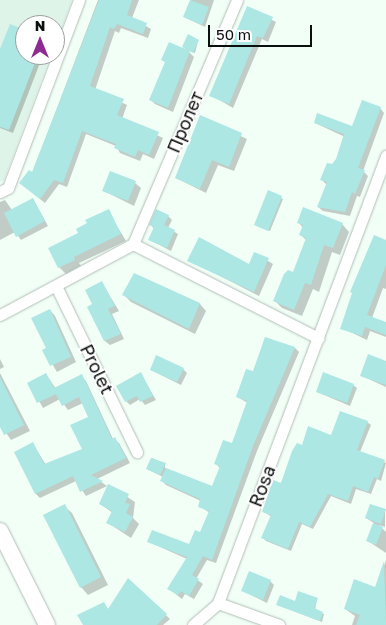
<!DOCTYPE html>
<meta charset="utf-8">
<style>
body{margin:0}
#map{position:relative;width:386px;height:625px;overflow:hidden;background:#f1fff7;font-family:"Golos Text",sans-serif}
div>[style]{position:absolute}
.built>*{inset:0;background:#dff4e8}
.shadow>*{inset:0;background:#0003}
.building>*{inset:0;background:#ace7e4}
.roads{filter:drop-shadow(0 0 1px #b1beb6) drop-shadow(0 0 1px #b1beb6)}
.street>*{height:11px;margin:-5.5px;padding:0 5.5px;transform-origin:5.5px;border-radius:5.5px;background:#fff}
.secondary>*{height:16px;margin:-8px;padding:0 8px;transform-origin:8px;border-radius:8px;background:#fff}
span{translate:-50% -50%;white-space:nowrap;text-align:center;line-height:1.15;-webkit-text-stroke:4px #fff;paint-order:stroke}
.street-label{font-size:18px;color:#0b0f0d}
.north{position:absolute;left:15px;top:15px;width:50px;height:50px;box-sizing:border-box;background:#fff;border:1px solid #9d9f9e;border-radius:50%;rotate:0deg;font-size:14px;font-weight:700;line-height:20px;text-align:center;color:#0b0f0d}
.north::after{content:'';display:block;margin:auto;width:18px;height:22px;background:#8d2b93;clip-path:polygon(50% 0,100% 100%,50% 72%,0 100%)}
.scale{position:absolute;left:208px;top:25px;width:104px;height:22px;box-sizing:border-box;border:2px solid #0b0f0d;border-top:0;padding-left:6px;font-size:15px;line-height:18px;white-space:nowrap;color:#0b0f0d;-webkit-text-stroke:4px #fff;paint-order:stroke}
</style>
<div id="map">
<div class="built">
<div style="clip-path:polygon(0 0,72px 0,55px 46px,55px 25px,25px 25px,25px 55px,51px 55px,4px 180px,0 182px)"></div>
</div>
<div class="shadow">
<div style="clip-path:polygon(98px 0,139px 0,132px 18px,151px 29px,148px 38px,121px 28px,119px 33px,115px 31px,95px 90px,127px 105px,122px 119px,163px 138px,154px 159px,143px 154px,140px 161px,120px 153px,116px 146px,86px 134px,67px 187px,59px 184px,45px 203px,20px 183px,32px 174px)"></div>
<div style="clip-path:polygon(191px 0,214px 0,205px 27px,184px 17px)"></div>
<div style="clip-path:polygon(248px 8px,276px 22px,268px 42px,262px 39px,233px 108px,211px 95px)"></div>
<div style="clip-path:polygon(25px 32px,25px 55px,43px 55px,13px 133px,0 128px,0 53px)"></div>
<div style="clip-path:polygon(198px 41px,195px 53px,187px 50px,194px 57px,173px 112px,155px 104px,150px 99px,188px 52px,184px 47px)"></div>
<div style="clip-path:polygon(380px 108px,384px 113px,363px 171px,368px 176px,360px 197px,357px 196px,350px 216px,323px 211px,318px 207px,327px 185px,322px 180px,337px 159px,345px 137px,315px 123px,353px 127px)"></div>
<div style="clip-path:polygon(200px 117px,247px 139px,234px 171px,218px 165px,206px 193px,176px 178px)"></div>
<div style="clip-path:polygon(135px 183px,141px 188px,134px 206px,104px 191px)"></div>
<div style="clip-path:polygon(269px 192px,283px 199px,270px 231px,257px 226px)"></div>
<div style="clip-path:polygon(33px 199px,48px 226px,21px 240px,15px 232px,0 240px,0 202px,5px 200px,12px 210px)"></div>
<div style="clip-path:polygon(108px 211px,126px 241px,79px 263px,81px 266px,66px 274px,59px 267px,80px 234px)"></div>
<div style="clip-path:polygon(168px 216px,172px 220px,168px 228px,178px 234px,171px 251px,150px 240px,154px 229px,151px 225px)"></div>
<div style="clip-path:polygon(299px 223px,342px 224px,349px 232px,340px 255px,332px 252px,319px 292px,313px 289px,302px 316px,282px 308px,275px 301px,294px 274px,307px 241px,301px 235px,303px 228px)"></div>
<div style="clip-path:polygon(386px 241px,386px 289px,383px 288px,372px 318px,386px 323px,386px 337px,370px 331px,367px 340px,342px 328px)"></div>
<div style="clip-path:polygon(255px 253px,273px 264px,259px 296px,189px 260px,249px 266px)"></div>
<div style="clip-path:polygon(134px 274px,200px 304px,206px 311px,195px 334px,131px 302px,124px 295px)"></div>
<div style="clip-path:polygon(102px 283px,119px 311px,112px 314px,124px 339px,110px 345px,105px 341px,94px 305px)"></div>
<div style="clip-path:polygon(50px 310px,55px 316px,76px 362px,57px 372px,44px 350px,48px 348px)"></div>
<div style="clip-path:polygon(295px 348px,299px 352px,257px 451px,216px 563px,207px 560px,196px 579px,203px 584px,194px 599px,185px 594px,182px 599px,169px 589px,187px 559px,149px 542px,190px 546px,201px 534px,210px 513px,199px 506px,201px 501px,166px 485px,162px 481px,163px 477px,149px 470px,152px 458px,165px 464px,165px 468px,213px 487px,220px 468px,216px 464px,232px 445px,248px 403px,237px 397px,254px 373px)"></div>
<div style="clip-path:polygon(0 359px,4px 367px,0 369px)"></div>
<div style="clip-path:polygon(386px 361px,386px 387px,362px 376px)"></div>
<div style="clip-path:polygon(183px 369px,187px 373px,181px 385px,151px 370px)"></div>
<div style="clip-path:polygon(0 373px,30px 431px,11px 440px,0 424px)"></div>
<div style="clip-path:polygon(46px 374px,56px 389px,81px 376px,86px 381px,113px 439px,119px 443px,130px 463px,97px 479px,107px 486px,86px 496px,76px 481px,40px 498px,36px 494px,33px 444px,46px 465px,84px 450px,89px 417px,83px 403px,68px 410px,60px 399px,43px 408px,29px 383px)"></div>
<div style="clip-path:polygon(141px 374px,156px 400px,145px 405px,140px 399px,130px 405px,126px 401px)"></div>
<div style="clip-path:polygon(353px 385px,357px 388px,350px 406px,317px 392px)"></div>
<div style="clip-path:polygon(367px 422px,371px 425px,360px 452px,386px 463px,381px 481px,377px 479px,371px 494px,356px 489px,351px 504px,331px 496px,313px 529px,302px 524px,291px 551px,266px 541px,263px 538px,272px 517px,264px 512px,302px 446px)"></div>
<div style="clip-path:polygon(109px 485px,135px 502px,133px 518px,139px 524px,131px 538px,108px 523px,113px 513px,100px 504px)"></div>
<div style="clip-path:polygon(64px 506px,72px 513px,108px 585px,88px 595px,81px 587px)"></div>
<div style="clip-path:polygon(385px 510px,385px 527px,379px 525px,386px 532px,386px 553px,368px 541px,374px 523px,366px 518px)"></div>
<div style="clip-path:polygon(386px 560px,386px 625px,352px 625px,355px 616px,345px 609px,376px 588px)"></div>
<div style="clip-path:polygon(128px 580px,170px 619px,163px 625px,84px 625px,103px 603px,109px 610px)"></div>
<div style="clip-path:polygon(270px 581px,274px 585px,267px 603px,243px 591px)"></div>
<div style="clip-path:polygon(317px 599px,315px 610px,324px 614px,322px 622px,278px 605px)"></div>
</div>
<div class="building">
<div style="clip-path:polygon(99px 0,132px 0,127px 15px,147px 23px,143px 34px,117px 24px,114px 29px,110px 27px,90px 86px,124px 99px,117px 115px,159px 132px,149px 155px,138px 150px,135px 157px,114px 148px,116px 144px,82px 131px,63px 183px,54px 180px,40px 199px,19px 183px,29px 170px,32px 172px)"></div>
<div style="clip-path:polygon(190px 0,209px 7px,202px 25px,183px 17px)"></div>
<div style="clip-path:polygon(247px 6px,273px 17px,263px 38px,257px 36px,229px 104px,209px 96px)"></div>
<div style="clip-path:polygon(10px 24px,25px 30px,25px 55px,38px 55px,9px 130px,0 127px,0 49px)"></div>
<div style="clip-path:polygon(188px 34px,199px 40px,193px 53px,182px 47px)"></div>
<div style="clip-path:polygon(169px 42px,190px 51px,168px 108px,149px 100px,165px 62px,161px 60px)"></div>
<div style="clip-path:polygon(362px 100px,381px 107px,358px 168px,365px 170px,355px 194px,352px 192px,345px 212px,317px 207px,327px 182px,320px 180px,327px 163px,332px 164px,336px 159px,344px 134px,314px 123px,317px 113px,352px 126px)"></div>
<div style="clip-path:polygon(200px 115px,242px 133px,229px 167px,212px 160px,200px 189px,175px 178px)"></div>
<div style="clip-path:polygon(110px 171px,136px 181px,128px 201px,102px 191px)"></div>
<div style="clip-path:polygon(268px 190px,282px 196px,268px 231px,254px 225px)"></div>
<div style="clip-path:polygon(33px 198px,45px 221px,16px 237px,4px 213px)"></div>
<div style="clip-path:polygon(303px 207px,343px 223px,333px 248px,324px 245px,311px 285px,305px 283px,294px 310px,273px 301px,284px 274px,288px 270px,293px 272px,306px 238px,299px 235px,303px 225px,297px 223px)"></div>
<div style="clip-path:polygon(109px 209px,121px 234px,74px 257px,75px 260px,58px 268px,48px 248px,78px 233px,76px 229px,87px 223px,85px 220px)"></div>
<div style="clip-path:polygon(156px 209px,169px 215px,164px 225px,175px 230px,167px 248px,148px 240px,154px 227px,149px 225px)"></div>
<div style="clip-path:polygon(374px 235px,386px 240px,386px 265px,367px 315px,386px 322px,386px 335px,365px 327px,362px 336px,340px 329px,352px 293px,350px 292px)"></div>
<div style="clip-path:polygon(199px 237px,249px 264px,254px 252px,269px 258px,254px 292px,187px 261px)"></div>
<div style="clip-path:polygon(134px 273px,200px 303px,189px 329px,122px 295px)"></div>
<div style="clip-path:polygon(102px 281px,115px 306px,108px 309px,121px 334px,104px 341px,87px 307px,92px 304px,85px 290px)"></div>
<div style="clip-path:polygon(50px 309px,71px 357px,50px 366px,42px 350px,46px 348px,31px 318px)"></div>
<div style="clip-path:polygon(265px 337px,295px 347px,253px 446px,212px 560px,203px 556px,192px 575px,199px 579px,189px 596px,181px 591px,178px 595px,167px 589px,187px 557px,147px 542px,152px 530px,189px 544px,195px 530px,200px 532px,209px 511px,198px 507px,200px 499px,160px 481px,166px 468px,212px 486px,220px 466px,214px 464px,223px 440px,232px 443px,247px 401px,236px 397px,246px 369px,253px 371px)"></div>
<div style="clip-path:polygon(368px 354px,386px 361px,386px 385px,360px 376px)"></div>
<div style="clip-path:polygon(156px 355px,184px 368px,177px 382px,150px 370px)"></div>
<div style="clip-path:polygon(141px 372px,153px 396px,140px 402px,137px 396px,125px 402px,116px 386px)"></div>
<div style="clip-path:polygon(323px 372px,354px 384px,347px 403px,316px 392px)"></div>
<div style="clip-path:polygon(46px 373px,54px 388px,82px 374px,112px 439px,115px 437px,126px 458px,91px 475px,103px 481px,80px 492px,73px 476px,35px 494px,14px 452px,33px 442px,44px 464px,82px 449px,70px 425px,88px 417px,79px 397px,62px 406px,56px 394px,37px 403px,27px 383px)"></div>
<div style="clip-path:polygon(0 377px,24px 425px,4px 435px,0 427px)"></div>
<div style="clip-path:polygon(340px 411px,368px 421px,357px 450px,385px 460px,378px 479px,374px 477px,368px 492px,353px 486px,348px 501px,328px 494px,310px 527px,299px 522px,288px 549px,261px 538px,271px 515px,262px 512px,273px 480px,281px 483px,292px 451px,297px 443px,302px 445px,308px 426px,331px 435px)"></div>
<div style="clip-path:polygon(151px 458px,166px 463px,160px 475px,146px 469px)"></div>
<div style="clip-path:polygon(108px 484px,129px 494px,125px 503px,130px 504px,126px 513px,133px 517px,125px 532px,106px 523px,112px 511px,99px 504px)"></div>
<div style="clip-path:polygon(65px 504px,101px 577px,80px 588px,43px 515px)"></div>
<div style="clip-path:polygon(370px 504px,386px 509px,381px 524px,365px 518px)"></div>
<div style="clip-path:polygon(373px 523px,383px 527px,376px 545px,366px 541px)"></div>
<div style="clip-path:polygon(384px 561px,386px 625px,356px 625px,360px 615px,344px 609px,354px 579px,375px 587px)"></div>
<div style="clip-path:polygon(249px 571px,271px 580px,263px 600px,241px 591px)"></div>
<div style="clip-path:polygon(128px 578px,167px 614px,157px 625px,83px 625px,77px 615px,104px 602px,108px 609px)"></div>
<div style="clip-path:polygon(298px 591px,318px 598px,314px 608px,323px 612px,320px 621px,276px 605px,280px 595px,295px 601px)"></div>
</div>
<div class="roads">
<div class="street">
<div style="left:0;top:192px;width:9px;rotate:-27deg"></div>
<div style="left:8px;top:188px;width:201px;rotate:-69.3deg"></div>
<div style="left:133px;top:244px;width:208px;rotate:26.9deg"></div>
<div style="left:56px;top:286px;width:185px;rotate:64deg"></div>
<div style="left:0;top:315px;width:151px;rotate:-28.1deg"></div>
<div style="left:133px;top:244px;width:265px;rotate:-66.9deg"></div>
<div style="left:218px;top:603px;width:65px;rotate:19.8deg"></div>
<div style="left:193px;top:625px;width:33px;rotate:-41deg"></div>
<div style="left:218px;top:603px;width:478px;rotate:-69.4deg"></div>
</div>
<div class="secondary">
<div style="left:0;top:531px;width:105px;rotate:63.4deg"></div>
</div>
</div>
<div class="street-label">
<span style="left:185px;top:122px;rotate:-67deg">Пролет</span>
<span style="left:97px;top:369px;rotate:64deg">Prolet</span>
<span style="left:262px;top:486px;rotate:-69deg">Rosa</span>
</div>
<div class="north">N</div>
<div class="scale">50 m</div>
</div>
